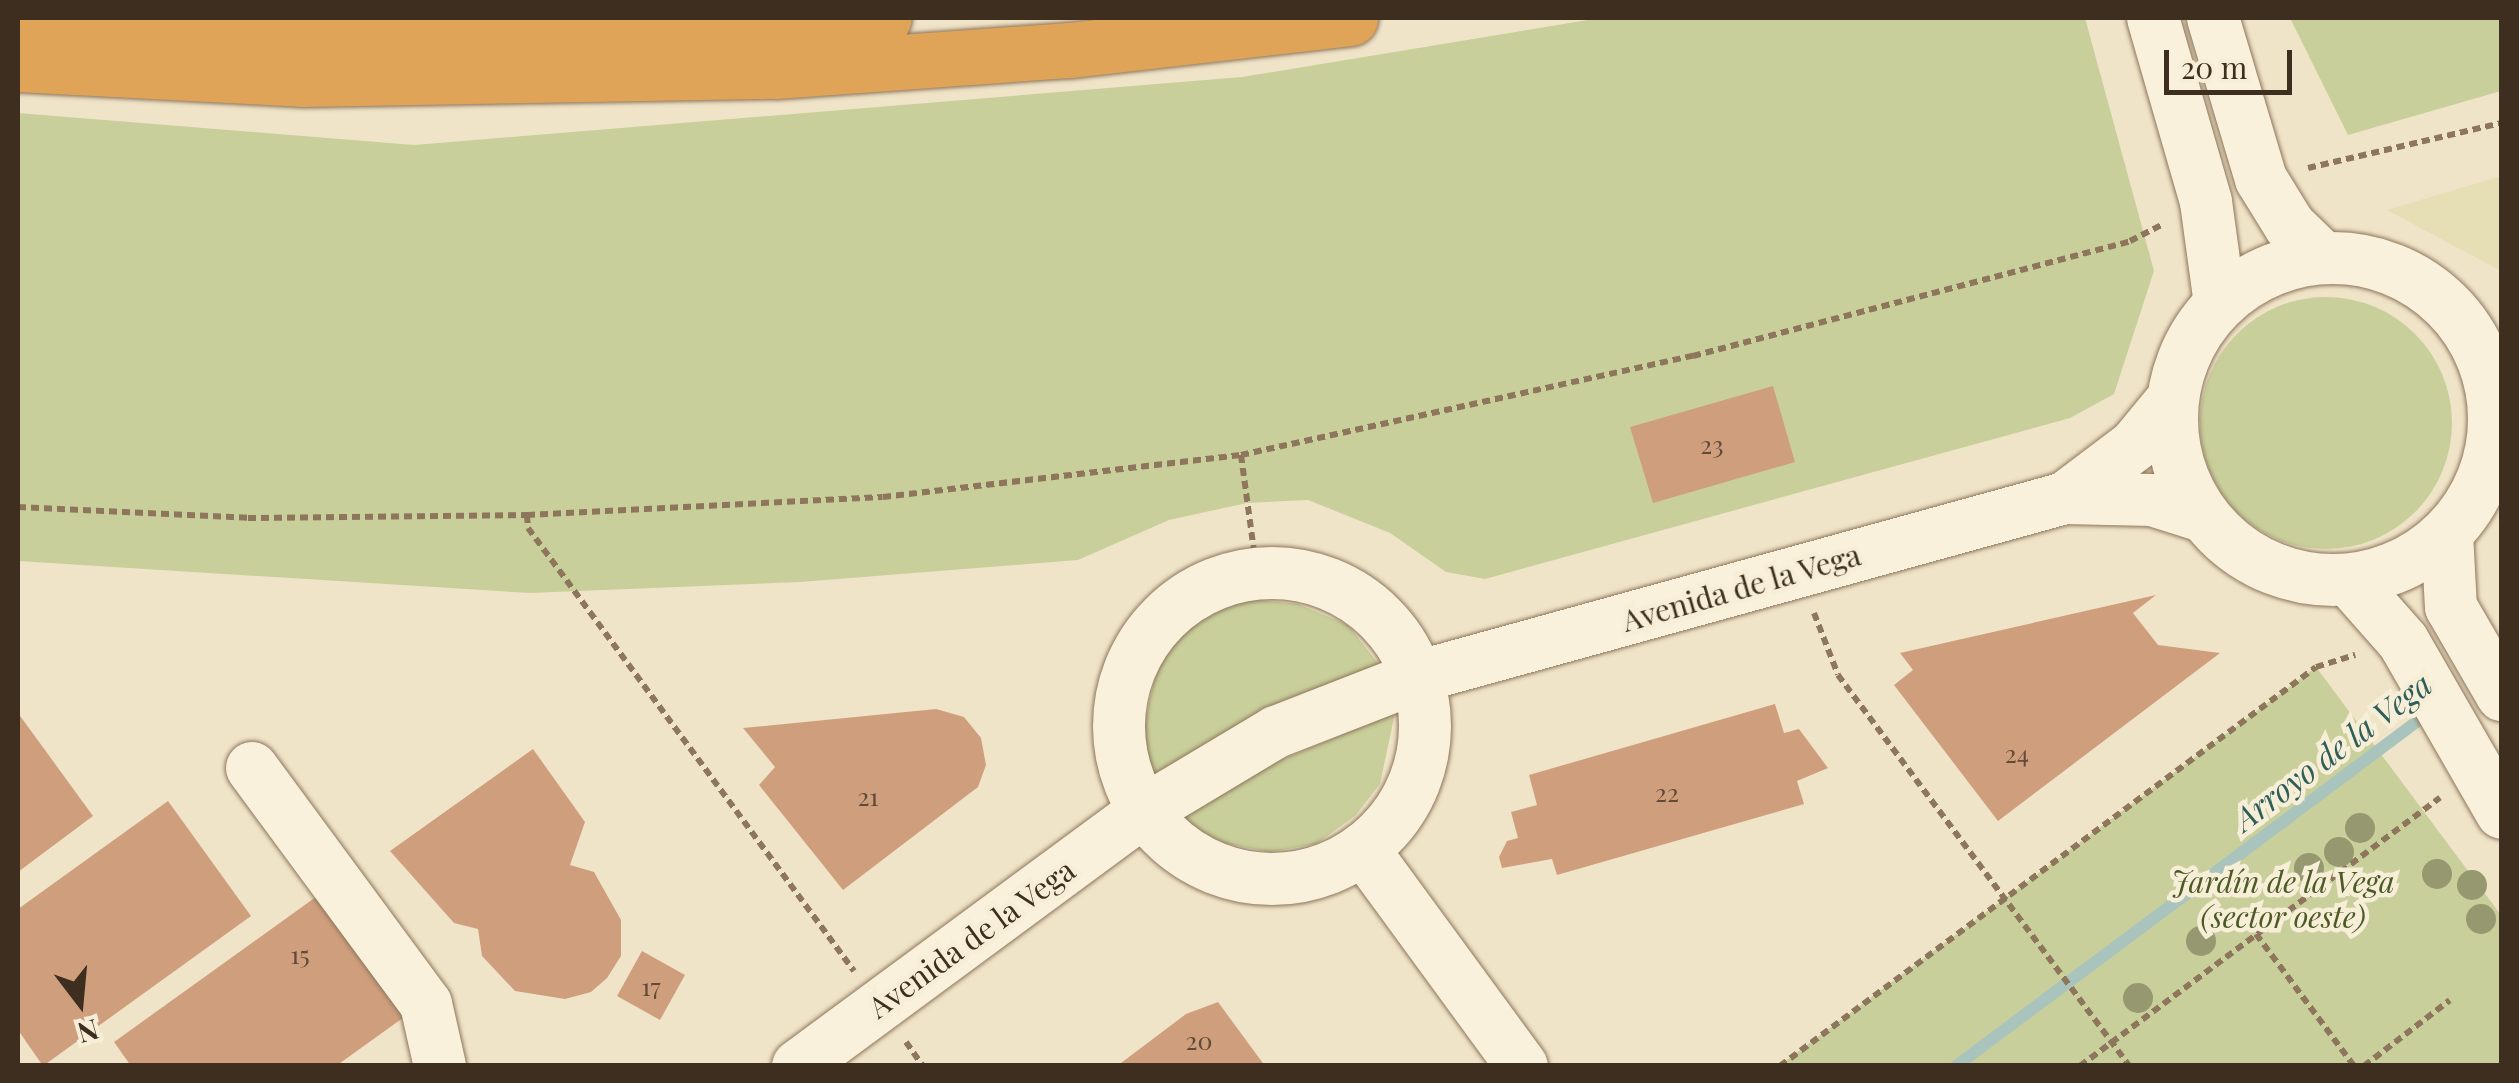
<!DOCTYPE html>
<meta charset="utf-8">
<style>
body{margin:0}
#map{position:relative;width:2519px;height:1083px;overflow:hidden;background:#f0e4c8;font-family:"Playfair Display",serif}
div>[style]{position:absolute}
.farmland>*{inset:0;background:#e6deb5}
.green>*{inset:0;background:#c9cf9b}
.round{border-radius:50%}
.stream>*{height:12px;margin:-6px;padding:0 6px;transform-origin:6px;border-radius:6px;background:#a9c4bc}
.building>*{inset:0;background:#cf9f7d}
.path>*{height:6px;margin-top:-3px;transform-origin:0;background:repeating-linear-gradient(90deg,#8d765c 0 8px,transparent 0 13px)}
.roads{filter:drop-shadow(0 0 2px #8d765c) drop-shadow(0 0 2px #8d765c)}
.minor>*{height:52px;margin:-26px;padding:0 26px;transform-origin:26px;border-radius:26px;background:#faf1dc}
.minor>.ring{margin:-26px;padding:0;box-sizing:content-box;background:none;border:52px solid #faf1dc;border-radius:50%}
.highway>*{height:55px;margin:-27.5px;padding:0 27.5px;transform-origin:27.5px;border-radius:27.5px;background:#e0a458}
.trees>*{width:30px;height:30px;margin:-15px;border-radius:50%;background:#96986f}
span{translate:-50% -50%;white-space:nowrap;text-align:center;line-height:1.15;-webkit-text-stroke:9px #f7eed8;paint-order:stroke}
.number-label{font-size:25px;color:#624a37}
.number-label span{-webkit-text-stroke-width:0}
.street-label{font-size:30px;color:#3d2e20}
.park-label{font-size:30px;color:#4d5a26;font-style:italic}
.water-label{font-size:32px;color:#2f5d5a;font-style:italic}
.frame{position:absolute;inset:0;border:20px solid #3d2e20;pointer-events:none}
.north{position:absolute;left:30px;top:953px;width:100px;height:100px;-webkit-text-stroke:8px #f7eed8;paint-order:stroke;rotate:164deg;font-size:28px;font-weight:700;line-height:40px;text-align:center;color:#3d2e20}
.north::after{content:'';display:block;margin:auto;width:35px;height:45px;background:#3d2e20;clip-path:polygon(50% 0,100% 100%,50% 72%,0 100%)}
.scale{position:absolute;left:2164px;top:50px;width:128px;height:45px;box-sizing:border-box;border:5px solid #3d2e20;border-top:0;padding-left:12px;font-size:30px;line-height:35px;white-space:nowrap;color:#3d2e20;-webkit-text-stroke:8px #f7eed8;paint-order:stroke}
</style>
<div id="map">
<div class="farmland">
<div style="clip-path:polygon(2501px 176px,2501px 271px,2387px 210px)"></div>
</div>
<div class="green">
<div style="clip-path:polygon(1600px 18px,2085px 18px,2154px 271px,2114px 394px,2070px 418px,1485px 579px,1446px 572px,1390px 533px,1308px 500px,1247px 503px,1169px 520px,1078px 560px,800px 582px,530px 593px,18px 561px,18px 113px,414px 145px,1242px 77px)"></div>
<div style="clip-path:polygon(2290px 18px,2501px 18px,2501px 91px,2348px 135px)"></div>
<div class="round" style="left:2200px;top:297px;width:252px;height:252px"></div>
<div style="clip-path:polygon(1251px 599px,1298px 604px,1348px 625px,1380px 666px,1216px 738px,1151px 776px,1141px 740px,1157px 668px,1179px 633px,1206px 613px)"></div>
<div style="clip-path:polygon(2316px 667px,2501px 915px,2501px 1065px,1780px 1065px)"></div>
<div style="clip-path:polygon(1395px 713px,1380px 784px,1355px 816px,1316px 844px,1270px 852px,1223px 843px,1180px 819px,1276px 762px)"></div>
</div>
<div class="stream">
<div style="left:1956px;top:1066px;width:593px;rotate:-36.77deg"></div>
</div>
<div class="building">
<div style="clip-path:polygon(1773px 386px,1795px 462px,1653px 503px,1630px 427px)"></div>
<div style="clip-path:polygon(2156px 595px,2133px 613px,2158px 645px,2220px 653px,1998px 821px,1894px 685px,1913px 670px,1900px 653px)"></div>
<div style="clip-path:polygon(1775px 704px,1784px 733px,1799px 729px,1828px 768px,1797px 781px,1804px 804px,1557px 875px,1552px 859px,1502px 868px,1499px 857px,1507px 841px,1518px 838px,1511px 812px,1537px 805px,1529px 775px)"></div>
<div style="clip-path:polygon(936px 709px,964px 717px,981px 738px,986px 765px,978px 787px,843px 890px,759px 785px,775px 767px,743px 728px)"></div>
<div style="clip-path:polygon(18px 713px,93px 816px,18px 872px)"></div>
<div style="clip-path:polygon(533px 749px,585px 822px,570px 865px,594px 872px,621px 920px,621px 956px,607px 978px,591px 992px,565px 999px,515px 991px,482px 956px,478px 929px,454px 923px,390px 851px)"></div>
<div style="clip-path:polygon(168px 801px,251px 916px,43px 1066px,18px 1030px,18px 909px)"></div>
<div style="clip-path:polygon(320px 894px,407px 1015px,336px 1066px,131px 1066px,114px 1042px)"></div>
<div style="clip-path:polygon(642px 951px,685px 975px,660px 1020px,617px 996px)"></div>
<div style="clip-path:polygon(1218px 1002px,1265px 1066px,1117px 1066px,1186px 1014px)"></div>
</div>
<div class="path">
<div style="left:2308px;top:168px;width:199px;rotate:-13.1deg"></div>
<div style="left:1241px;top:455px;width:119px;rotate:82.3deg"></div>
<div style="left:18px;top:507px;width:230px;rotate:2.7deg"></div>
<div style="left:248px;top:518px;width:279px;rotate:-0.6deg"></div>
<div style="left:527px;top:515px;width:356px;rotate:-2.9deg"></div>
<div style="left:883px;top:497px;width:360px;rotate:-6.7deg"></div>
<div style="left:1241px;top:455px;width:463px;rotate:-12.4deg"></div>
<div style="left:1693px;top:356px;width:452px;rotate:-14.7deg"></div>
<div style="left:2130px;top:241px;width:36px;rotate:-27deg"></div>
<div style="left:527px;top:515px;width:13px;rotate:86deg"></div>
<div style="left:528px;top:528px;width:550px;rotate:53.65deg"></div>
<div style="left:1814px;top:613px;width:66px;rotate:68.8deg"></div>
<div style="left:1838px;top:675px;width:487px;rotate:53.3deg"></div>
<div style="left:2256px;top:934px;width:164px;rotate:53.4deg"></div>
<div style="left:906px;top:1042px;width:29px;rotate:55deg"></div>
<div style="left:1780px;top:1066px;width:668px;rotate:-36.66deg"></div>
<div style="left:2316px;top:667px;width:41px;rotate:-17.1deg"></div>
<div style="left:2080px;top:1066px;width:449px;rotate:-36.7deg"></div>
<div style="left:2364px;top:1066px;width:108px;rotate:-37.5deg"></div>
</div>
<div class="roads">
<div class="minor">
<div style="left:2153px;top:18px;width:191px;rotate:73.9deg"></div>
<div style="left:2206px;top:202px;width:103px;rotate:82.2deg"></div>
<div style="left:2213px;top:18px;width:168px;rotate:73.4deg"></div>
<div style="left:2261px;top:179px;width:55px;rotate:58.3deg"></div>
<div style="left:2290px;top:226px;width:46px;rotate:44.1deg"></div>
<div class="ring" style="left:2172px;top:258px;width:270px;height:270px"></div>
<div style="left:2065px;top:498px;width:88px;rotate:-37.1deg"></div>
<div style="left:2135px;top:445px;width:58px;rotate:-50.6deg"></div>
<div style="left:2447px;top:534px;width:73px;rotate:86.9deg"></div>
<div style="left:2451px;top:607px;width:102px;rotate:59.9deg"></div>
<div class="ring" style="left:1119px;top:573px;width:254px;height:254px"></div>
<div style="left:2349px;top:580px;width:81px;rotate:48.5deg"></div>
<div style="left:2403px;top:641px;width:198px;rotate:60.1deg"></div>
<div style="left:252px;top:768px;width:293px;rotate:53.6deg"></div>
<div style="left:426px;top:1004px;width:64px;rotate:77.3deg"></div>
<div style="left:1363px;top:849px;width:269px;rotate:53.8deg"></div>
<div style="left:798px;top:1066px;width:430px;rotate:-36.4deg"></div>
<div style="left:1144px;top:811px;width:154px;rotate:-30.9deg"></div>
<div style="left:1276px;top:732px;width:151px;rotate:-21.3deg"></div>
<div style="left:1417px;top:677px;width:672px;rotate:-15.44deg"></div>
<div style="left:2065px;top:498px;width:87px;rotate:1.3deg"></div>
<div style="left:2152px;top:500px;width:53px;rotate:17.4deg"></div>
</div>
<div class="highway">
<div style="left:18px;top:19px;width:517px;rotate:1.66deg"></div>
<div style="left:535px;top:34px;width:349px;rotate:-2.6deg"></div>
<div style="left:18px;top:64px;width:284px;rotate:3deg"></div>
<div style="left:302px;top:79px;width:473px;rotate:-1deg"></div>
<div style="left:775px;top:71px;width:296px;rotate:-4.1deg"></div>
<div style="left:1070px;top:50px;width:282px;rotate:-6.5deg"></div>
</div>
</div>
<div class="trees">
<div style="left:2360px;top:828px"></div>
<div style="left:2339px;top:852px"></div>
<div style="left:2309px;top:868px"></div>
<div style="left:2437px;top:874px"></div>
<div style="left:2472px;top:885px"></div>
<div style="left:2481px;top:919px"></div>
<div style="left:2201px;top:941px"></div>
<div style="left:2138px;top:998px"></div>
</div>
<div class="number-label">
<span style="left:1712px;top:444px">23</span>
<span style="left:2017px;top:753px">24</span>
<span style="left:1667px;top:792px">22</span>
<span style="left:868px;top:796px">21</span>
<span style="left:300px;top:954px">15</span>
<span style="left:651px;top:986px">17</span>
<span style="left:1199px;top:1040px">20</span>
</div>
<div class="street-label">
<span style="left:1741px;top:587px;rotate:-16deg">Avenida de la Vega</span>
<span style="left:971px;top:938px;rotate:-36deg">Avenida de la Vega</span>
</div>
<div class="park-label">
<span style="left:2283px;top:898px">Jardín de la Vega<br>(sector oeste)</span>
</div>
<div class="water-label">
<span style="left:2332px;top:751px;rotate:-37deg">Arroyo de la Vega</span>
</div>
<div class="frame"></div>
<div class="north">N</div>
<div class="scale">20 m</div>
</div>
